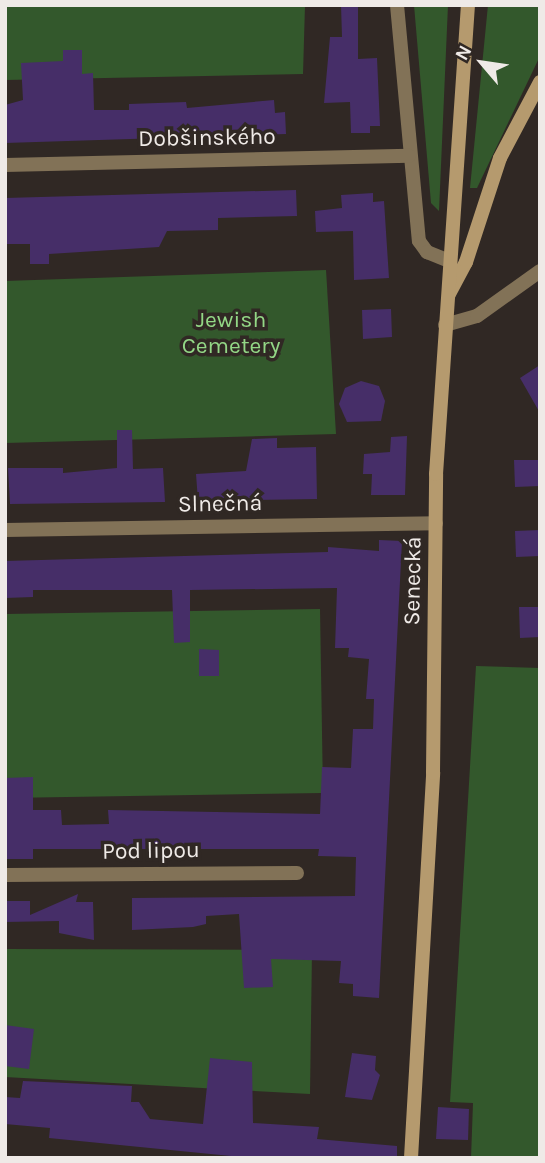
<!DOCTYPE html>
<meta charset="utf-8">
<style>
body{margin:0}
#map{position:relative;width:545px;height:1163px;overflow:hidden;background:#302824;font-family:Karla,sans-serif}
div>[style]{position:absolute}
.green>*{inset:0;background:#33582c}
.building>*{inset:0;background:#462e68}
.street>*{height:14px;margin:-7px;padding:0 7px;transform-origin:7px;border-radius:7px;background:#827257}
.secondary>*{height:14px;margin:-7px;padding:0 7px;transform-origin:7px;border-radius:7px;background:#b59a6e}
span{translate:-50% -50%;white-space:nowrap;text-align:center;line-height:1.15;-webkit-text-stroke:7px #302824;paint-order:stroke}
.street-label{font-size:23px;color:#efeae7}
.park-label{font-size:23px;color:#93d786}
.frame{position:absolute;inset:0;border:7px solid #efeae7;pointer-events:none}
.north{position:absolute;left:447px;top:28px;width:70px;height:70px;-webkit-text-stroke:5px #302824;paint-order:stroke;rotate:299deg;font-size:19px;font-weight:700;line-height:28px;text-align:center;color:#efeae7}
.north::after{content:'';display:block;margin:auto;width:24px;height:32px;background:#efeae7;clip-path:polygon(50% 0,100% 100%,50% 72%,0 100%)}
</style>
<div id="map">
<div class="green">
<div style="clip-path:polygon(5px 5px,305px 5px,303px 74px,5px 80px)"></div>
<div style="clip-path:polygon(414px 5px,448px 5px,439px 211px,431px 203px)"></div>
<div style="clip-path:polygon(488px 5px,540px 5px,540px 56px,477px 188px,470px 188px)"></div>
<div style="clip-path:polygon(326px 270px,336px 434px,5px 443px,5px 281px)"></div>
<div style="clip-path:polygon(320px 609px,323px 793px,5px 798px,5px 614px)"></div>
<div style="clip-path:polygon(476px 666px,540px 668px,540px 1158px,471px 1158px,473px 1103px,450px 1102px)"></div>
<div style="clip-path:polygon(5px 949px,312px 950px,310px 1094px,5px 1077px)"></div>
</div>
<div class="building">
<div style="clip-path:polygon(341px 5px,358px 5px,358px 59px,377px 58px,380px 126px,370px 126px,370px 133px,351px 133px,350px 102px,324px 103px,330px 37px,342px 37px)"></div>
<div style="clip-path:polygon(63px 50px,82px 50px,82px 74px,93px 73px,94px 110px,129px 110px,129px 104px,186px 102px,187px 108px,274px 100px,275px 113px,285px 112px,286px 134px,5px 143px,5px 105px,23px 100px,21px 63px,63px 61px)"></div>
<div style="clip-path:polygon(296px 190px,297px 216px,218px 218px,218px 230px,167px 231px,159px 247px,49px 254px,49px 264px,30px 264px,30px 244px,5px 244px,5px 198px)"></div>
<div style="clip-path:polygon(373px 193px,373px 202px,384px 201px,389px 278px,354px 280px,353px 231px,316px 232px,315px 211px,342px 208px,341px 195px)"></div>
<div style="clip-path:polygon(391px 309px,392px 337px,363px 339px,362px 310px)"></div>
<div style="clip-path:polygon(540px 365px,540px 413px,520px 378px)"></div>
<div style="clip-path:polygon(361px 381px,379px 386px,385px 401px,381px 421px,347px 422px,339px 404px,345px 388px)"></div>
<div style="clip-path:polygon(117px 430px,132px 430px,133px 469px,163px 468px,165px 502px,10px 504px,8px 468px,63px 468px,63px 473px,117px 468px)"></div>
<div style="clip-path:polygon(407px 436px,405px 495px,371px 495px,372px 474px,363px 474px,364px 454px,390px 452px,391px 437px)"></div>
<div style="clip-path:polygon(277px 438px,277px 448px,316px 447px,317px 499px,198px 501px,196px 474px,246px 471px,252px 439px)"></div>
<div style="clip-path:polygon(514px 460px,540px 460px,540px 486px,515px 487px)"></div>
<div style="clip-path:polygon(540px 530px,540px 556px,516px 557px,515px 531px)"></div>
<div style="clip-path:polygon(379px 540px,402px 541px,379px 998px,353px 996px,353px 984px,339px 983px,341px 961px,271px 959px,273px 987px,244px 988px,239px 914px,206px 916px,206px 924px,193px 927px,132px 930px,132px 898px,355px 896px,356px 857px,318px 856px,319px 849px,33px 849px,33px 859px,5px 859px,5px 778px,33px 777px,33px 810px,61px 810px,62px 825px,109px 824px,108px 810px,320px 814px,322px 767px,351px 768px,353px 729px,373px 729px,374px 699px,366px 699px,369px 659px,348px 657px,349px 648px,335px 648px,337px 588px,190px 590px,190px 642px,174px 643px,172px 590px,33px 590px,33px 597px,5px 598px,5px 561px,328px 552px,328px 547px,379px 551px)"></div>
<div style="clip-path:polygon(519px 607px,540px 607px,540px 637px,520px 638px)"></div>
<div style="clip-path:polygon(199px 649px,219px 650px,219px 676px,199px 676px)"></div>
<div style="clip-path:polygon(78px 894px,76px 902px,93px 902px,94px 940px,59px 933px,59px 921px,5px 922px,5px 901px,30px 901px,30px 915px)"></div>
<div style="clip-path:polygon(5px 1025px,34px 1029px,29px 1069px,5px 1066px)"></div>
<div style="clip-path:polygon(352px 1053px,376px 1056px,375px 1070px,380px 1075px,372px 1100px,345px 1097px)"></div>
<div style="clip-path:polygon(210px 1058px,252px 1062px,253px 1123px,319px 1127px,317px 1139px,397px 1146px,397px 1158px,251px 1158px,49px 1138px,50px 1128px,5px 1124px,5px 1097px,20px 1098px,23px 1081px,132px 1086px,131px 1102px,139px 1102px,150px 1119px,203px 1124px)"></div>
<div style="clip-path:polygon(438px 1107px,469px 1109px,468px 1140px,436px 1139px)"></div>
</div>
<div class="street">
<div style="left:397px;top:5px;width:237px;rotate:84.7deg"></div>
<div style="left:419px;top:241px;width:14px;rotate:54deg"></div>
<div style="left:427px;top:252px;width:24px;rotate:22deg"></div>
<div style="left:5px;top:165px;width:404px;rotate:-1.3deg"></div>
<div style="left:445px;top:325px;width:33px;rotate:-16deg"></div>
<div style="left:477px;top:316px;width:77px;rotate:-35.5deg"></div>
<div style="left:5px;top:530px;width:431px;rotate:-0.9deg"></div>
<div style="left:5px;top:875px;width:292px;rotate:-0.4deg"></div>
</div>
<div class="secondary">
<div style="left:449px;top:294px;width:36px;rotate:-62deg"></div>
<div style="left:466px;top:262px;width:109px;rotate:-71.9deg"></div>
<div style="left:500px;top:158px;width:86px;rotate:-62.2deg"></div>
<div style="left:411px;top:1158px;width:386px;rotate:-86.7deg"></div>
<div style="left:433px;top:773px;width:299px;rotate:-89.4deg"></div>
<div style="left:436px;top:474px;width:470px;rotate:-86.1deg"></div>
</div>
<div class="street-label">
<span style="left:207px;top:138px;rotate:-1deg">Dobšinského</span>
<span style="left:220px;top:504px;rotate:-1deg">Slnečná</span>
<span style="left:413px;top:581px;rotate:-89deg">Senecká</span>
<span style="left:151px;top:851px;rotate:-1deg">Pod lipou</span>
</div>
<div class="park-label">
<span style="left:231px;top:333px">Jewish<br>Cemetery</span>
</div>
<div class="frame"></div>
<div class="north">N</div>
</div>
